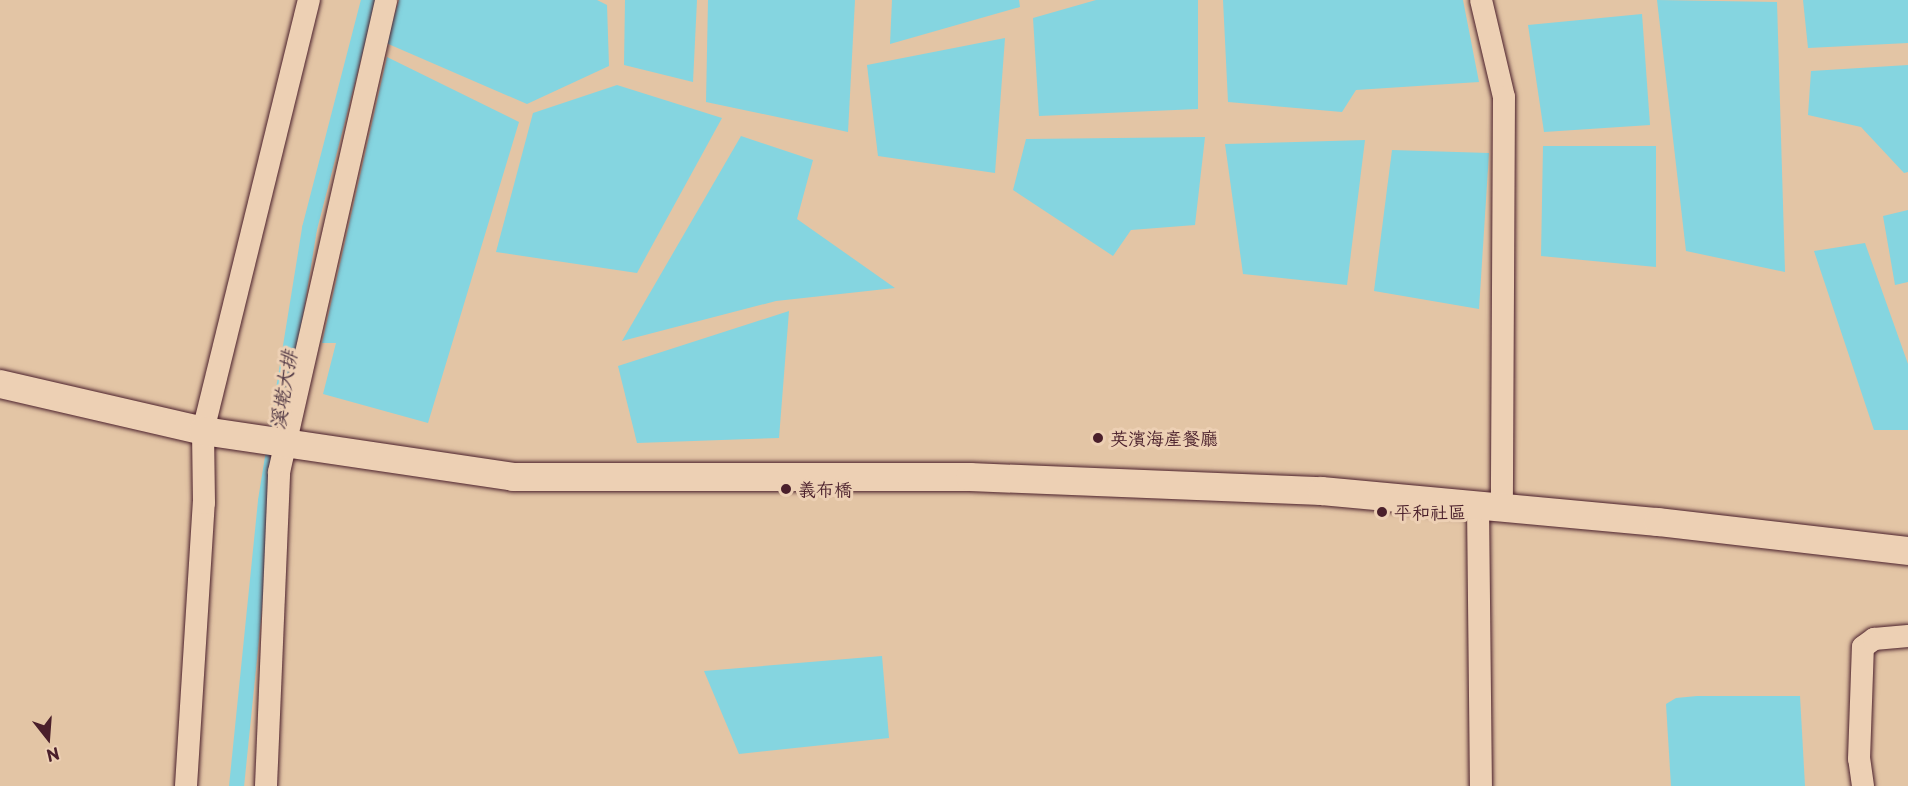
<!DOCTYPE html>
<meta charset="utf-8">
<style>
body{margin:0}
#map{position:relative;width:1908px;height:786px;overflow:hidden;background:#e3c5a5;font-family:"Playpen Sans","LXGW WenKai TC",sans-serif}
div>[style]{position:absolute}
.water>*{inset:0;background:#85d5e0}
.canal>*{height:15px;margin:-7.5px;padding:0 7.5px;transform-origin:7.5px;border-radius:7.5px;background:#85d5e0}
.roads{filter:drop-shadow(0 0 2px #4a1f2b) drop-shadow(0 0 2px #4a1f2b)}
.minor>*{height:22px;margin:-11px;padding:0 11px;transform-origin:11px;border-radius:11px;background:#edd0b4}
.major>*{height:28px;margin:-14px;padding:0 14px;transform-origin:14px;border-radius:14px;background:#edd0b4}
.dots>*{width:16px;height:16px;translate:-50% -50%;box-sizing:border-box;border:3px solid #edd0b4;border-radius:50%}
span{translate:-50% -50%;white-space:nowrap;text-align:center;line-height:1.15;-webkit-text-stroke:6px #edd0b4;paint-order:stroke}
.poi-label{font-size:18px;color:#4a1f2b}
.left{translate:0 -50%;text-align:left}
.water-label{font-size:20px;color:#533a46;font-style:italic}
.north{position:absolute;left:18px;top:708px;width:60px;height:60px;-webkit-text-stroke:4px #edd0b4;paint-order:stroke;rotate:163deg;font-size:16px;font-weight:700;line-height:24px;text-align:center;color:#4a1f2b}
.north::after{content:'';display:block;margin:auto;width:21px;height:27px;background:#4a1f2b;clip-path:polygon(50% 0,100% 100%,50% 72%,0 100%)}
</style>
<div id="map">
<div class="water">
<div style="clip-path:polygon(399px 0,597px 0,607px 5px,609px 66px,527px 104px,386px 43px)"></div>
<div style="clip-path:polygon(625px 0,697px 0,693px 82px,624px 65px)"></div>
<div style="clip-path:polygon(708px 0,855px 0,848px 132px,706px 102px)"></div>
<div style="clip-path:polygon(892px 0,1019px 0,1020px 7px,890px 44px)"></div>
<div style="clip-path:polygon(1096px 0,1198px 0,1198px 109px,1039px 116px,1033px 18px)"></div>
<div style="clip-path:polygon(1223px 0,1463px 0,1479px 82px,1356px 90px,1342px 112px,1228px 102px)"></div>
<div style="clip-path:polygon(1657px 0,1777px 2px,1785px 272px,1686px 251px)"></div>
<div style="clip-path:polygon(1803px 0,1908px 0,1908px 43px,1808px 48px)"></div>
<div style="clip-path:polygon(1642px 14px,1650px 125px,1544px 132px,1528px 25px)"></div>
<div style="clip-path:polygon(1005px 38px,995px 173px,878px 156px,867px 65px)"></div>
<div style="clip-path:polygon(387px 57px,519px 122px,428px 423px,323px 394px,336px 343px,322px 343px)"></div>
<div style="clip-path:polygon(1908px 65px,1908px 172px,1904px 173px,1861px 127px,1808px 115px,1811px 71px)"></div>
<div style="clip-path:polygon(617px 85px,722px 118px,637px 273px,496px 252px,533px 113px)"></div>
<div style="clip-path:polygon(741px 136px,813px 160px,797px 219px,895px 288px,776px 301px,622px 341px)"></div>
<div style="clip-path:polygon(1205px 137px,1195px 225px,1131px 230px,1113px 256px,1013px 190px,1026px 139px)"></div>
<div style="clip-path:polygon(1365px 140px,1347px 285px,1243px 274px,1225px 144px)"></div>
<div style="clip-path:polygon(1543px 146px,1656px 146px,1656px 267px,1541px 256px)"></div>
<div style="clip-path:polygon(1392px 150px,1489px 153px,1479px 309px,1374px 291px)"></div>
<div style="clip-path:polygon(1908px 210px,1908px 282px,1895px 285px,1883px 216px)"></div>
<div style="clip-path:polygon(1865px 243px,1908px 364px,1908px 430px,1874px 430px,1814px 251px)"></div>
<div style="clip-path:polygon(789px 311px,779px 438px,637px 443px,618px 366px)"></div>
<div style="clip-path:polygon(882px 656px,889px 738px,739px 754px,704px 671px)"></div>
<div style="clip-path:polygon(1697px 696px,1800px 696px,1805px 786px,1671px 786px,1666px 704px,1676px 698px)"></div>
</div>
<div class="canal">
<div style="left:236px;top:786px;width:287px;rotate:-84.2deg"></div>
<div style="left:265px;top:500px;width:276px;rotate:-80.8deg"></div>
<div style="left:309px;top:228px;width:236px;rotate:-75.5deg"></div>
</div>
<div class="roads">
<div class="minor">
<div style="left:1481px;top:0;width:100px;rotate:76.7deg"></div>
<div style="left:1504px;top:97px;width:410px;rotate:90.3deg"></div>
<div style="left:1478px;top:505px;width:281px;rotate:89.4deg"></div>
<div style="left:186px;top:786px;width:284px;rotate:-86.4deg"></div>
<div style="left:204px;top:503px;width:72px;rotate:-90.8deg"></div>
<div style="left:203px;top:431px;width:444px;rotate:-76.2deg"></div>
<div style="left:266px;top:786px;width:314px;rotate:-87.6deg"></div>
<div style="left:279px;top:472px;width:484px;rotate:-77.2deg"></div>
<div style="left:1863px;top:786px;width:27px;rotate:-98deg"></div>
<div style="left:1859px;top:759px;width:112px;rotate:-88deg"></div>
<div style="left:1863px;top:647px;width:14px;rotate:-36deg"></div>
<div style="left:1874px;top:639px;width:34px;rotate:-5deg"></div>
</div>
<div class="major">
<div style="left:0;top:384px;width:208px;rotate:13deg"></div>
<div style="left:203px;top:431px;width:313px;rotate:8.4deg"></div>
<div style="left:513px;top:477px;width:457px"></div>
<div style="left:970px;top:477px;width:352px;rotate:2.3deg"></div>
<div style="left:1322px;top:491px;width:337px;rotate:5.3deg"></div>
<div style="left:1658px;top:522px;width:252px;rotate:6.6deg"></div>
</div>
</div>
<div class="dots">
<div style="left:1098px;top:438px;background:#4a1f2b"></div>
<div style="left:786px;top:489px;background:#4a1f2b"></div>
<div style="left:1382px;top:512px;background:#4a1f2b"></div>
</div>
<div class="poi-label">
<span class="left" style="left:1110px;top:438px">英濱海產餐廳</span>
<span class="left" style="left:798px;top:489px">義布橋</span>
<span class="left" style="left:1394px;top:512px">平和社區</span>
</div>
<div class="water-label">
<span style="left:283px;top:390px;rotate:-81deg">溪墘大排</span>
</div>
<div class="north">N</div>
</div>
